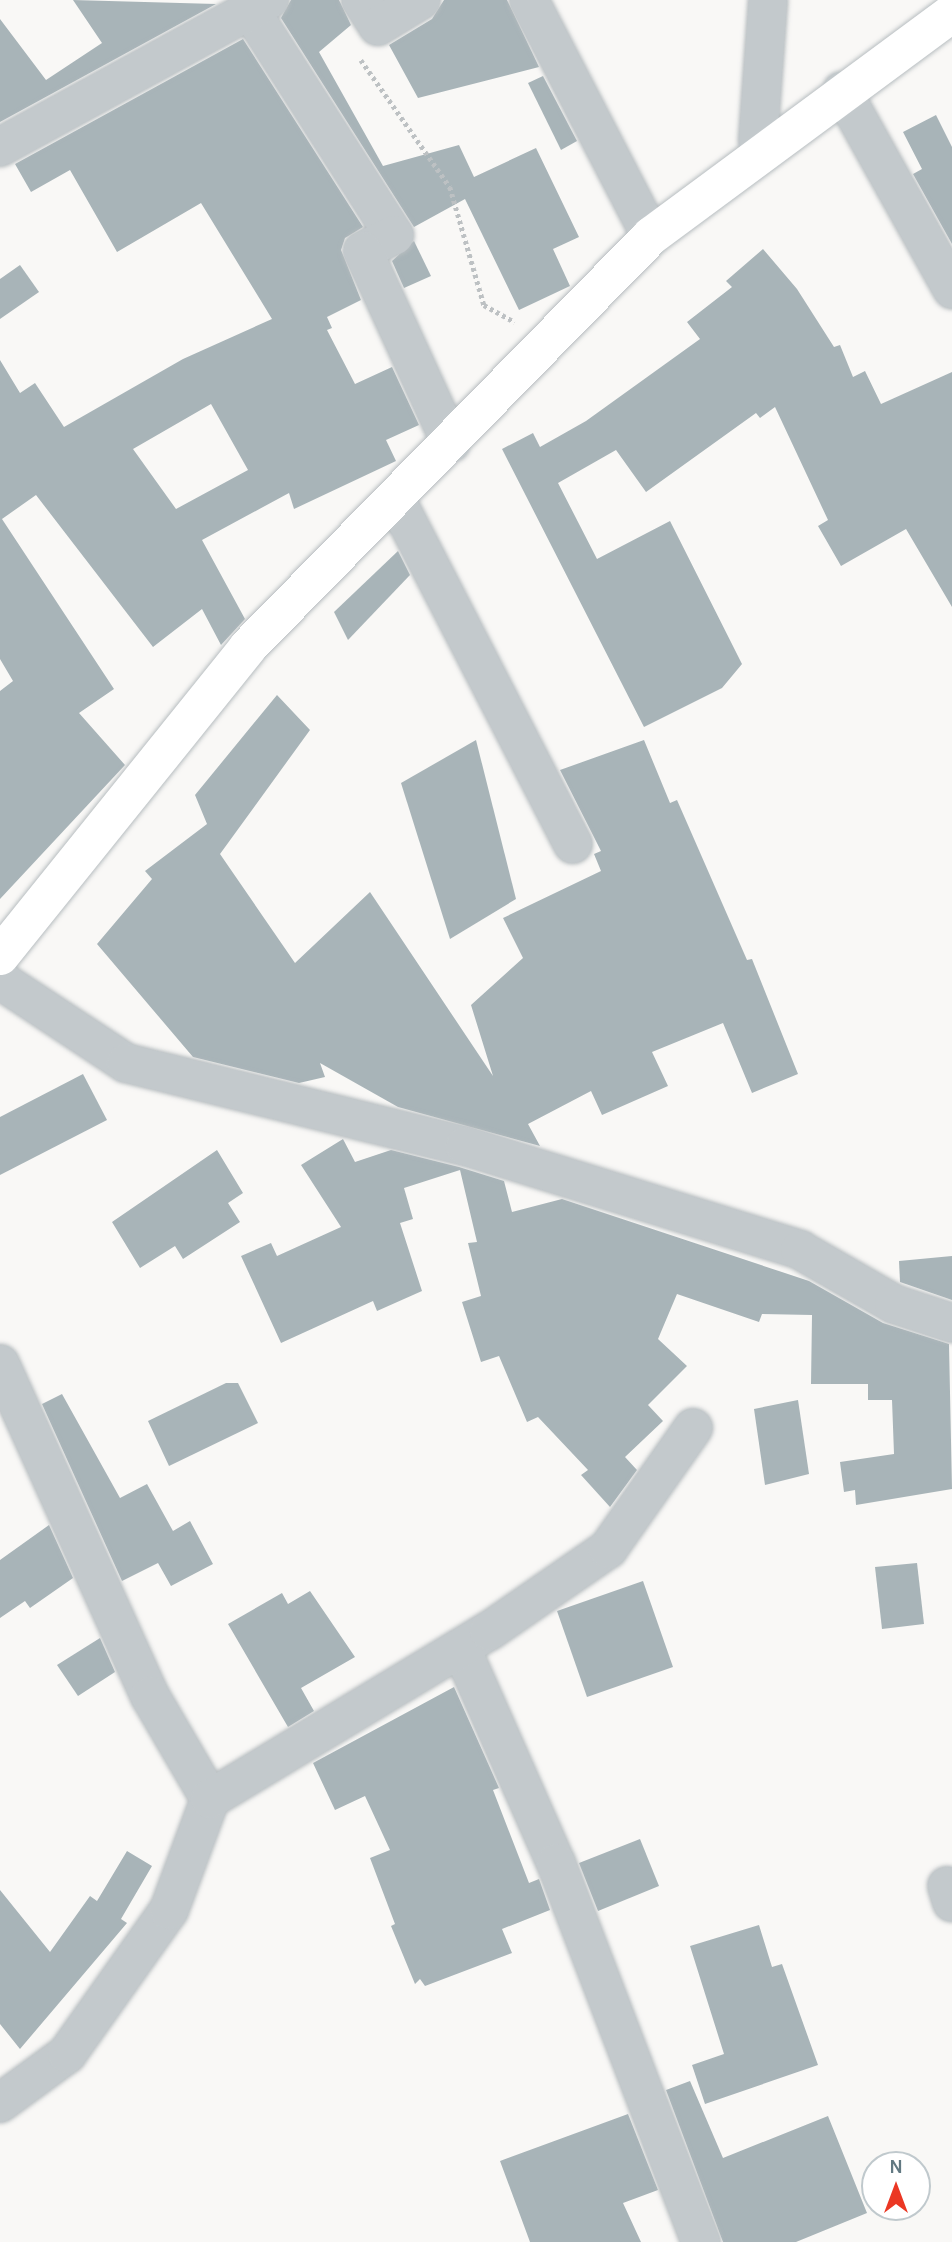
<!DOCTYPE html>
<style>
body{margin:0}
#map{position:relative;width:952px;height:2242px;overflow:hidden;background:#f9f8f6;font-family:Karla,sans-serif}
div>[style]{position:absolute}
.building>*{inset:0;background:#a8b4b8}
.path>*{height:4.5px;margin-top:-2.25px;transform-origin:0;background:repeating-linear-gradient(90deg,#bdc1c3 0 3.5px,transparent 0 7px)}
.roads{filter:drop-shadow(0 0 2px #b7bdc0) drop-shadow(0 0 2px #b7bdc0)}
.minor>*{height:38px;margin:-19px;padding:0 19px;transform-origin:19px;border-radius:19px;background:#c3c9cc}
.major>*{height:38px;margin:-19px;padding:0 19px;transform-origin:19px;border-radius:19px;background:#fff}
span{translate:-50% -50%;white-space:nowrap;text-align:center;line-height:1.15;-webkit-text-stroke:7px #fff;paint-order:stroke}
.north{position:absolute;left:861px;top:2151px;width:70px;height:70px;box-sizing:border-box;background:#fff;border:2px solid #c0c9cd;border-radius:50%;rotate:0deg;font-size:19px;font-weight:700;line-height:28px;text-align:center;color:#627982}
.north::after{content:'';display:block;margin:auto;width:24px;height:32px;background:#eb3723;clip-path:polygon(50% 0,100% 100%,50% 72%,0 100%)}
</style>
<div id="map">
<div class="building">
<div style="clip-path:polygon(73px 0,216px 4px,0 122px,0 19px,46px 80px,102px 43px)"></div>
<div style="clip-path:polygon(291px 0,339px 0,351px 25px,319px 52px,383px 166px,459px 145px,474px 177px,536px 148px,579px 237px,553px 249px,570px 286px,519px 310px,465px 199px,414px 227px,281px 18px)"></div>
<div style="clip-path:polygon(444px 0,507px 0,539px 67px,418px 98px,389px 45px,432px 19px)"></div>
<div style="clip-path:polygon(evenodd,243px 39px,363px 227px,345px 238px,341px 250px,361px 300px,327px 317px,332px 328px,327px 330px,355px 384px,392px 367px,419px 425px,386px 440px,396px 461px,294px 509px,289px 493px,202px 540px,245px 619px,221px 645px,202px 609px,153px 647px,36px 495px,2px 519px,114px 689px,79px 713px,125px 765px,0 899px,0 691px,13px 681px,0 659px,0 360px,20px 393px,35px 383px,64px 427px,183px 359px,272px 319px,201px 203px,117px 252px,70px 170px,31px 192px,15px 164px,243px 39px,211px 404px,248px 470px,176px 509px,133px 449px,211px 404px)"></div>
<div style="clip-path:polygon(543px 76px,577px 141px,561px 150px,528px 83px)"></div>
<div style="clip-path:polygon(936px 115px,952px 147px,952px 244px,913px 174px,922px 169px,903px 132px)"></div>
<div style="clip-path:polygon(414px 241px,431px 276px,404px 288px,392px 261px)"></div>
<div style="clip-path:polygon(763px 249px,797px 289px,834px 347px,840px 345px,853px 377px,865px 371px,881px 404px,952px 372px,952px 607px,906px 529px,841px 566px,818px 526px,828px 520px,775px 407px,760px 418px,756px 413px,646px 492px,616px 450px,558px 483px,597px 559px,670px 521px,742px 664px,722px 688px,644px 727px,502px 449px,533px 433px,540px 447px,586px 421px,700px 339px,687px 322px,732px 287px,726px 281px)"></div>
<div style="clip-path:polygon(20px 265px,39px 292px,0 319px,0 279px)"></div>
<div style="clip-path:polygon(398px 551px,410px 575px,348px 640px,334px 612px)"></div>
<div style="clip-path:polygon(277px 695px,310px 730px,220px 854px,295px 963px,370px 892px,493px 1076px,471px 1005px,523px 958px,503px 918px,601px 871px,594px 854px,601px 851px,560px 770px,644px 740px,670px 803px,677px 800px,747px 960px,752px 959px,798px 1074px,752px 1093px,723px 1023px,652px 1052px,668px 1086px,602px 1115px,591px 1091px,528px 1124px,540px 1146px,398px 1107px,320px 1063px,325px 1077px,299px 1083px,193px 1057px,97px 944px,152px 879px,145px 871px,207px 824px,195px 795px)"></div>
<div style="clip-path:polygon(476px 740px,516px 899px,450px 939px,401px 783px)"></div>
<div style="clip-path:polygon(83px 1074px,107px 1120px,0 1175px,0 1117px)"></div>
<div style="clip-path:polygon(343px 1139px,355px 1162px,391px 1150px,459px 1167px,504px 1181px,512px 1212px,562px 1199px,809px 1281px,883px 1323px,949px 1344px,952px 1489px,856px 1505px,855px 1490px,844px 1492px,840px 1462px,894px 1454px,892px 1400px,868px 1400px,868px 1384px,811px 1384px,812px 1315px,762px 1314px,759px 1322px,677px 1294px,658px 1339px,687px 1366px,648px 1405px,663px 1421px,625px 1457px,637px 1470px,610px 1507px,581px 1475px,588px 1470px,538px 1417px,527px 1422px,499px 1356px,481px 1362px,462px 1302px,481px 1296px,468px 1243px,477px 1242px,460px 1170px,404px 1188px,413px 1219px,400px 1223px,422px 1291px,377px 1311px,373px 1301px,281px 1343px,241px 1256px,271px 1243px,277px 1256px,341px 1227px,301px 1165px)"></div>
<div style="clip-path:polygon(217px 1150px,243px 1193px,228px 1203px,240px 1222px,183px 1259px,175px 1246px,140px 1268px,112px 1222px)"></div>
<div style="clip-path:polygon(952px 1256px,952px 1300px,900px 1282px,899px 1261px)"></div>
<div style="clip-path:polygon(226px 1383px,238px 1383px,258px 1423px,169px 1466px,148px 1421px)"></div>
<div style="clip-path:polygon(62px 1394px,120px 1498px,147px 1484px,173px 1531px,190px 1521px,213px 1564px,171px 1586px,158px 1563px,122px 1581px,42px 1404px)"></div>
<div style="clip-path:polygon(798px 1400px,809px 1474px,765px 1485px,754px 1409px)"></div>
<div style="clip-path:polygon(49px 1525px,73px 1578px,30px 1608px,25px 1601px,0 1618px,0 1560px)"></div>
<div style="clip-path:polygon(917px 1563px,924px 1624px,882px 1629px,875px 1567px)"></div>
<div style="clip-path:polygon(643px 1581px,673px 1667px,587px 1697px,557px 1611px)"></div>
<div style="clip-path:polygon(310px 1591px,355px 1657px,301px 1688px,314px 1711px,288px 1727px,228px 1624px,282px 1593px,288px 1604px)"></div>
<div style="clip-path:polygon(100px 1638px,115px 1672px,78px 1696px,57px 1665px)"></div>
<div style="clip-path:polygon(454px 1687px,499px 1788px,493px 1790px,529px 1883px,539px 1879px,550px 1910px,502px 1929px,512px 1953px,425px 1986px,420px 1979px,415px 1984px,391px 1926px,395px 1924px,370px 1858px,390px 1850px,365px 1796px,335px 1810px,313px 1763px)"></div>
<div style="clip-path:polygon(640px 1839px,659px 1886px,598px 1911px,579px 1863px)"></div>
<div style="clip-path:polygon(127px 1851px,152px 1866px,121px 1919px,127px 1923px,20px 2049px,0 2024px,0 1890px,50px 1952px,90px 1896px,97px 1901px)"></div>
<div style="clip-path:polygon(759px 1925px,772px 1967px,782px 1964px,818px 2065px,705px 2104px,692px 2065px,724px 2054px,690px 1946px)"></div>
<div style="clip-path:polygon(690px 2081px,723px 2158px,828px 2116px,867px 2213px,796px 2242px,723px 2242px,666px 2090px)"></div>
<div style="clip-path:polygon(628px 2114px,658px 2190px,623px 2203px,641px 2242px,530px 2242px,500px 2161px)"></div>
</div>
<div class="path">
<div style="left:361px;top:60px;width:155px;rotate:55deg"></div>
<div style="left:450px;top:187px;width:123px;rotate:73.9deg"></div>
<div style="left:484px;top:305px;width:35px;rotate:29deg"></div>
</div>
<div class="roads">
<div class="minor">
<div style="left:361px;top:0;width:31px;rotate:57deg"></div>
<div style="left:378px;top:26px;width:50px;rotate:-31.2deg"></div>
<div style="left:529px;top:0;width:266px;rotate:62.7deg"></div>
<div style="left:252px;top:13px;width:264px;rotate:57.4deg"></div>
<div style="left:394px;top:235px;width:35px;rotate:153deg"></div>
<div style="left:363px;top:251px;width:211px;rotate:65.4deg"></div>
<div style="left:842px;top:91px;width:227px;rotate:60.9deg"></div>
<div style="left:758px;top:140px;width:140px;rotate:-85.9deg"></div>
<div style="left:0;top:147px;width:307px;rotate:-28.7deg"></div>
<div style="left:395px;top:498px;width:389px;rotate:62.8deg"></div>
<div style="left:0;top:980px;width:151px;rotate:33.4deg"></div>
<div style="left:126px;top:1063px;width:349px;rotate:13.8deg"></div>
<div style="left:465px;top:1146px;width:351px;rotate:17.2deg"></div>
<div style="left:800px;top:1250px;width:108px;rotate:29.9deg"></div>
<div style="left:894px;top:1304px;width:61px;rotate:18.1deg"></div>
<div style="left:0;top:1364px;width:364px;rotate:65.7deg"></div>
<div style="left:150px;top:1696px;width:119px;rotate:59.8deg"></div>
<div style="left:461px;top:1648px;width:235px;rotate:66.2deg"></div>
<div style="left:556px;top:1863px;width:406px;rotate:69.1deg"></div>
<div style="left:947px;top:1886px;width:17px;rotate:73deg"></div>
<div style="left:0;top:2103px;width:83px;rotate:-36.2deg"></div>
<div style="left:67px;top:2054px;width:176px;rotate:-54.7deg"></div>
<div style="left:169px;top:1910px;width:118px;rotate:-69.7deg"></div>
<div style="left:210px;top:1799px;width:326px;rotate:-31.1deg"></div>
<div style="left:489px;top:1631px;width:145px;rotate:-34.6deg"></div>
<div style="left:608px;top:1549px;width:148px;rotate:-54.9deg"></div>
</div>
<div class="major">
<div style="left:0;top:956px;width:396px;rotate:-51.2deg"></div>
<div style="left:248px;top:647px;width:576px;rotate:-45.56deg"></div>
<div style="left:651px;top:236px;width:375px;rotate:-36.5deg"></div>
</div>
</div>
<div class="north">N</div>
</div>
